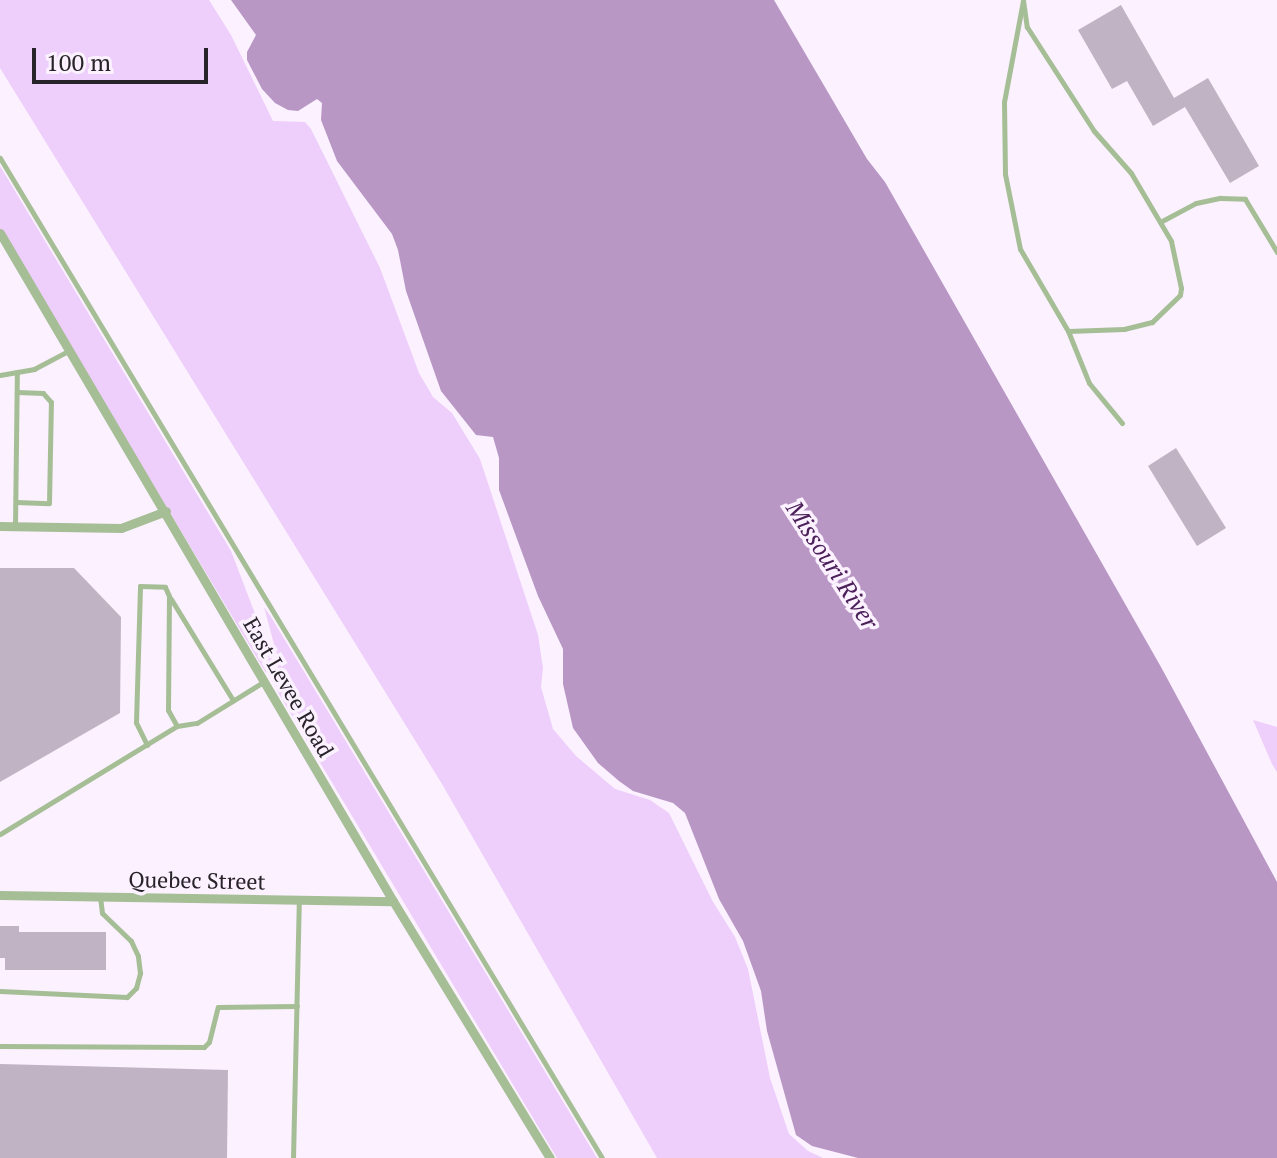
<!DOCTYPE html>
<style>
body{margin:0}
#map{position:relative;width:1277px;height:1158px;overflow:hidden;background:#fbf1ff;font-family:"PT Serif",serif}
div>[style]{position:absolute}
.green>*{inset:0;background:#eecefa}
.water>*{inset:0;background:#b997c5}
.building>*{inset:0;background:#c0b4c4}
.lane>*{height:5px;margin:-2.5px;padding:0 2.5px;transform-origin:2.5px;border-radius:2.5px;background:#a6be96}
.street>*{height:9px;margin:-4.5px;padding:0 4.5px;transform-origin:4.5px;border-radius:4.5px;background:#a6be96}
span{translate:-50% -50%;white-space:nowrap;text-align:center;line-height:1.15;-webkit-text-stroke:7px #fbf1ff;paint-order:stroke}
.street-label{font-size:22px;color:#282329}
.water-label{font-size:24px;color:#4b2059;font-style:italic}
.scale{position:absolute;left:32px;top:48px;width:176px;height:36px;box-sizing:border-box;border:4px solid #282329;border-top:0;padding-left:10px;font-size:24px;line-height:28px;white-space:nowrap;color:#282329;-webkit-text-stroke:6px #fbf1ff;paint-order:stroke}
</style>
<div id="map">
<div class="green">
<div style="clip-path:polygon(0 0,209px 0,231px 35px,273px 121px,305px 122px,311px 129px,380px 268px,419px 373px,433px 397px,452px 413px,480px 459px,538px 635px,543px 668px,541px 687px,553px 729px,576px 756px,615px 789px,650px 800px,669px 813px,713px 902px,735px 937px,748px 969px,770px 1078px,789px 1134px,808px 1151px,823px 1158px,657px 1158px,442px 784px,0 68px)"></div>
<div style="clip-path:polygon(0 166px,231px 551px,272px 658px,266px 673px,0 229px)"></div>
<div style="clip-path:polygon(264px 607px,271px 617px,597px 1158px,557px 1158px,276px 689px,278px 659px)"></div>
<div style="clip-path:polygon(1253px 720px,1277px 727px,1277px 772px,1272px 764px)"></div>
</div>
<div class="water">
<div style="clip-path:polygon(231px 0,774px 0,867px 159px,885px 182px,1161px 667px,1277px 882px,1277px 1158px,858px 1158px,812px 1146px,796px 1135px,767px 1031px,761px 991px,743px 941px,719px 899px,685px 813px,673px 803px,633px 791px,619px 781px,598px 763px,573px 728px,563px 684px,563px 649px,538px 596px,499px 490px,499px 458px,493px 437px,476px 435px,441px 391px,406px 291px,398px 250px,392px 234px,337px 161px,321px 120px,322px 103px,317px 99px,298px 111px,288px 110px,275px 103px,262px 89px,247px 60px,247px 52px,256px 35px)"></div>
</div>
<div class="building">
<div style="clip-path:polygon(1121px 5px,1174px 98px,1208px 78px,1259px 166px,1230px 183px,1185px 107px,1153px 126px,1127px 81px,1112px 89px,1078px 30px)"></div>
<div style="clip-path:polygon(1176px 448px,1226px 528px,1197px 546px,1148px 466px)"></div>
<div style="clip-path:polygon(0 568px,74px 568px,121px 617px,120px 713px,0 782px)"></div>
<div style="clip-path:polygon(0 926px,19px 926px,19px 932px,106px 932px,106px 970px,5px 970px,5px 958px,0 958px)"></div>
<div style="clip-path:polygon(0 1064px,228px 1070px,227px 1158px,0 1158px)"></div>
</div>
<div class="lane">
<div style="left:1023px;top:0;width:27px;rotate:82deg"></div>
<div style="left:1027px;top:27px;width:124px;rotate:57.2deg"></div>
<div style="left:1094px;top:131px;width:56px;rotate:48.6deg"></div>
<div style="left:1131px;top:173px;width:79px;rotate:59.5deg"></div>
<div style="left:1171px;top:241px;width:48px;rotate:78deg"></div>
<div style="left:1181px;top:288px;width:7px;rotate:98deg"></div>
<div style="left:1180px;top:295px;width:39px;rotate:136deg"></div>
<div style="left:1152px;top:322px;width:29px;rotate:166deg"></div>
<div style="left:1124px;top:329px;width:56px;rotate:178deg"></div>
<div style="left:1068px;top:331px;width:95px;rotate:-120.3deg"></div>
<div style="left:1020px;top:249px;width:76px;rotate:-101.3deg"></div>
<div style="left:1005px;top:174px;width:72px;rotate:-90.8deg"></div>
<div style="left:1004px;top:102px;width:104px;rotate:-79.4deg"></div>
<div style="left:0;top:158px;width:1167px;rotate:58.95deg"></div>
<div style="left:1162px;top:221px;width:38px;rotate:-28deg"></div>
<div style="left:1196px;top:203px;width:25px;rotate:-12deg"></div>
<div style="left:1220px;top:198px;width:25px;rotate:2deg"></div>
<div style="left:1245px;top:199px;width:62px;rotate:58.9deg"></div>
<div style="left:1068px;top:331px;width:56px;rotate:68deg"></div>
<div style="left:1089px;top:383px;width:52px;rotate:50.5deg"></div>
<div style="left:0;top:375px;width:35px;rotate:-10deg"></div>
<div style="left:34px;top:369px;width:41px;rotate:-27.8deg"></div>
<div style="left:16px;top:502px;width:33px;rotate:2deg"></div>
<div style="left:49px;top:503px;width:101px;rotate:-88.9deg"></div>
<div style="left:51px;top:402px;width:12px;rotate:-132deg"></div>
<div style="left:43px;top:393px;width:26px;rotate:-178deg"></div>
<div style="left:15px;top:526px;width:154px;rotate:-89.3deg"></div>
<div style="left:171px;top:599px;width:119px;rotate:58.5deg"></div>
<div style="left:147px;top:745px;width:25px;rotate:-116deg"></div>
<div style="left:136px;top:722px;width:136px;rotate:-88.3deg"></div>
<div style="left:140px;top:586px;width:25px;rotate:2deg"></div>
<div style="left:165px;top:587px;width:10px;rotate:66deg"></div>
<div style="left:169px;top:596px;width:114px;rotate:90.5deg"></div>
<div style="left:168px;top:710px;width:18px;rotate:61deg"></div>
<div style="left:0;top:834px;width:207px;rotate:-31.4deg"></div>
<div style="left:177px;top:726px;width:20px;rotate:-9deg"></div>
<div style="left:197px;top:723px;width:78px;rotate:-31.8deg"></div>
<div style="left:0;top:991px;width:127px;rotate:2.7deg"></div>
<div style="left:127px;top:997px;width:13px;rotate:-45deg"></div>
<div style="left:136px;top:988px;width:16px;rotate:-75deg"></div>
<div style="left:140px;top:973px;width:17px;rotate:-97deg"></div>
<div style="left:138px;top:956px;width:17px;rotate:-115deg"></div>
<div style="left:131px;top:941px;width:40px;rotate:-136deg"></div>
<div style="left:102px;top:913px;width:17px;rotate:-97deg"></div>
<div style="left:0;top:1046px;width:204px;rotate:0.3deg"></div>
<div style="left:204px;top:1047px;width:7px;rotate:-45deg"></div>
<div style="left:209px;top:1042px;width:36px;rotate:-76deg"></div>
<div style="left:218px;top:1007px;width:79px;rotate:-0.7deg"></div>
<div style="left:293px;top:1158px;width:259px;rotate:-88.7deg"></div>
</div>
<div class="street">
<div style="left:0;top:233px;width:775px;rotate:59.53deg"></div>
<div style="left:393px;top:901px;width:301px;rotate:58.6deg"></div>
<div style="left:0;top:526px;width:121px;rotate:0.9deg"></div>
<div style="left:121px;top:528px;width:48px;rotate:-20.7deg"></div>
<div style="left:0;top:895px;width:393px;rotate:0.9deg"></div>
</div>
<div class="street-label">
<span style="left:289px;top:687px;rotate:60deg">East Levee Road</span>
<span style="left:197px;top:880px;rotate:1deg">Quebec Street</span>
</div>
<div class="water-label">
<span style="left:832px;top:565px;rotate:57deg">Missouri River</span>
</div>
<div class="scale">100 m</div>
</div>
